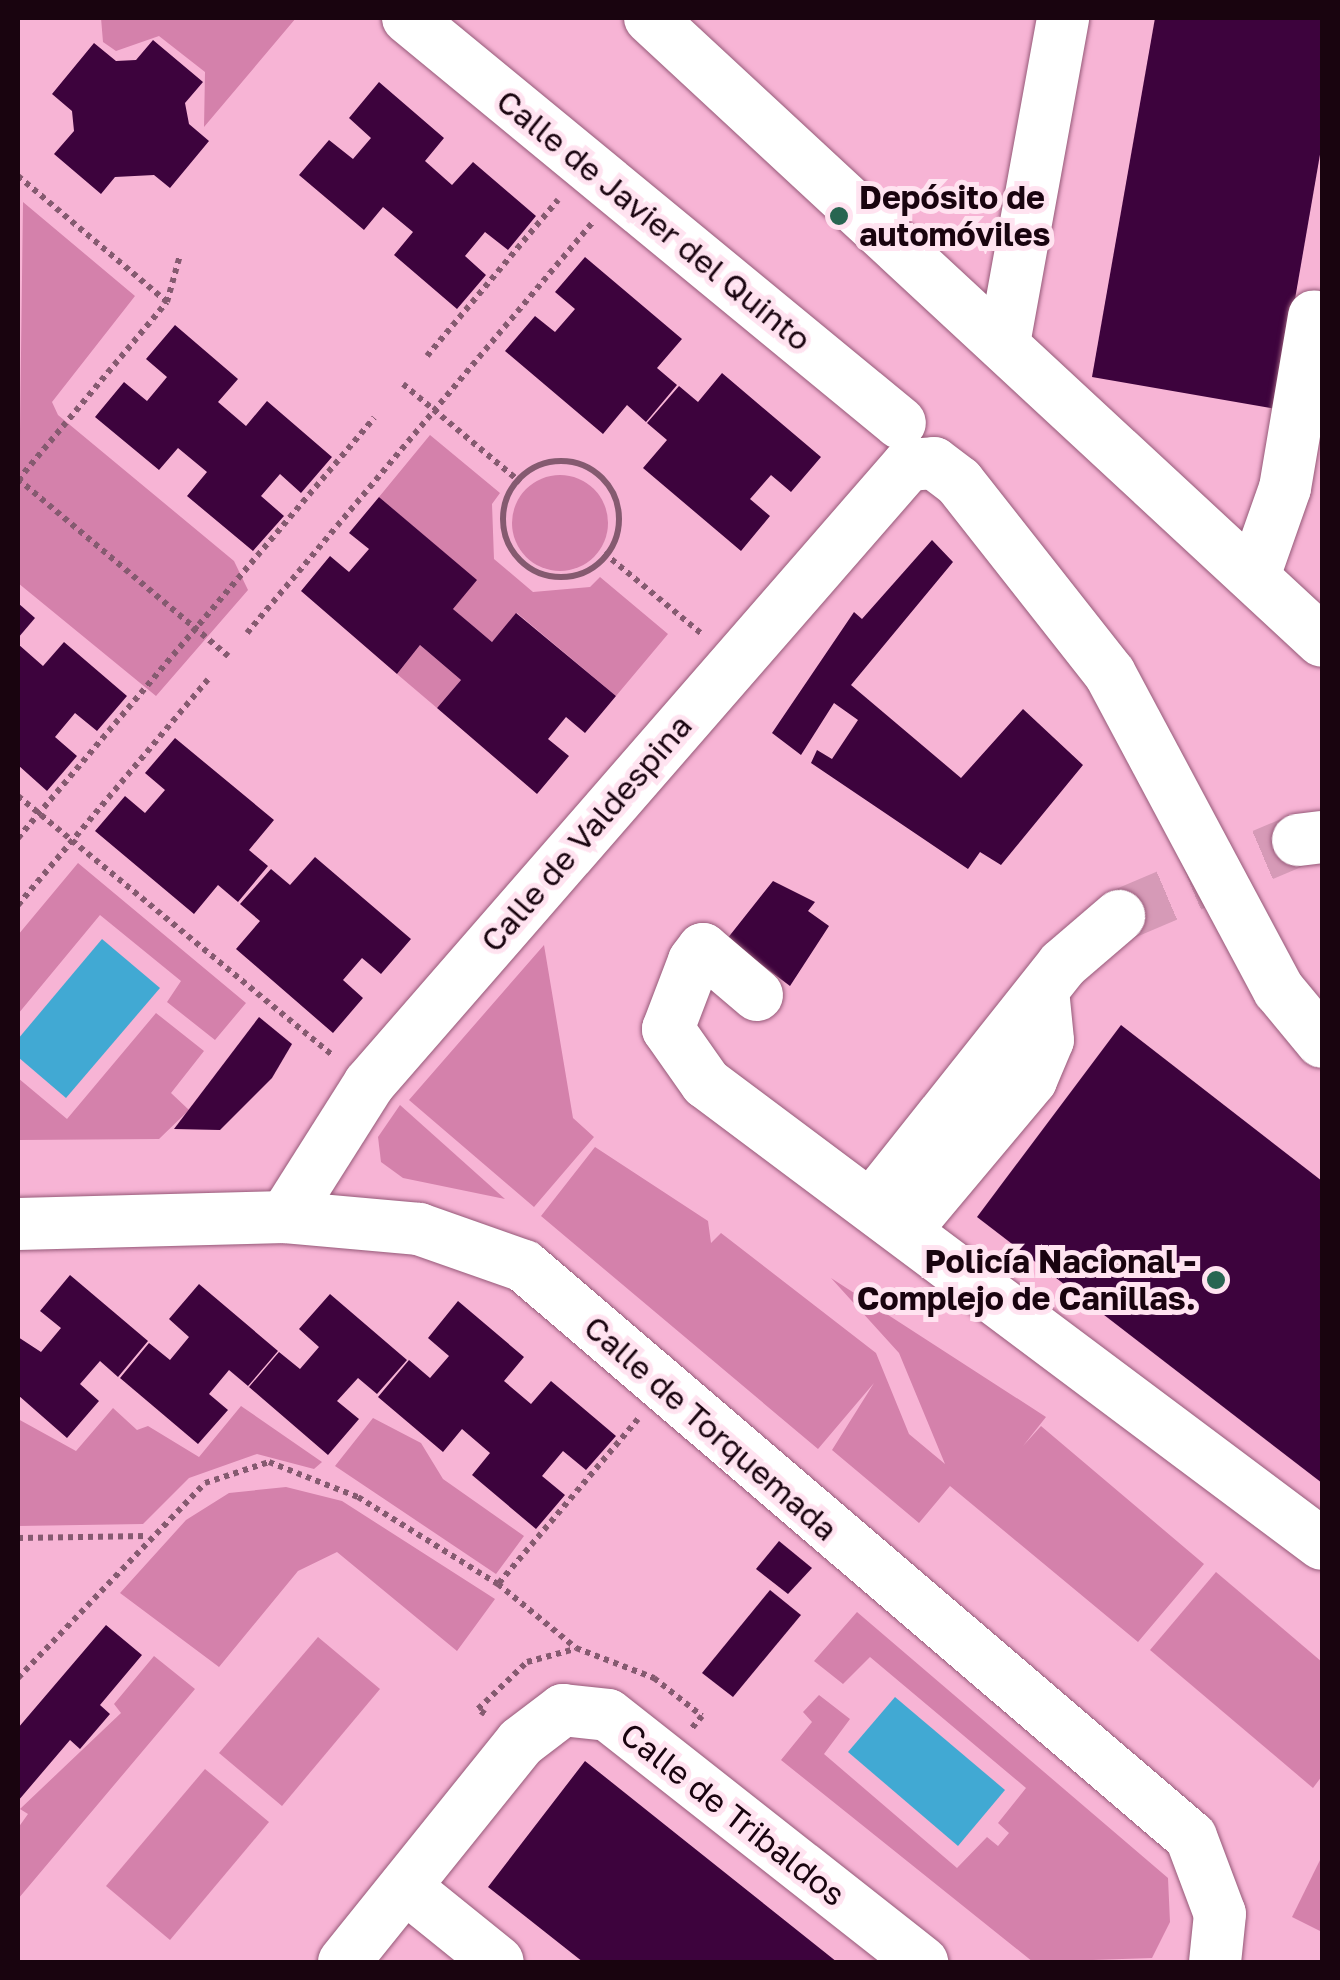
<!DOCTYPE html>
<meta charset="utf-8">
<style>
body{margin:0}
#map{position:relative;width:1340px;height:1980px;overflow:hidden;background:#f7b4d5;font-family:"Golos Text",sans-serif}
div>[style]{position:absolute}
.green>*{inset:0;background:#d481ab}
.round{border-radius:50%}
.water>*{inset:0;background:#41a9d3}
.building>*{inset:0;background:#3d033d}
.minor-tunnel>*{height:52px;margin-top:-26px;transform-origin:0;background:repeating-linear-gradient(90deg,#d69ab7 0 52px,transparent 0 78px)}
.path>*{height:6px;margin-top:-3px;transform-origin:0;background:repeating-linear-gradient(90deg,#855a70 0 5px,transparent 0 10px)}
.path>.ring{margin:-3px;padding:0;box-sizing:content-box;background:none;border:6px solid #855a70;border-radius:50%}
.roads{filter:drop-shadow(0 0 2px #955978) drop-shadow(0 0 2px #955978)}
.minor>*{height:52px;margin:-26px;padding:0 26px;transform-origin:26px;border-radius:26px;background:#fff}
.dots>*{width:28px;height:28px;translate:-50% -50%;box-sizing:border-box;border:5px solid #ffe3f0;border-radius:50%}
span{translate:-50% -50%;white-space:nowrap;text-align:center;line-height:1.15;-webkit-text-stroke:10px #ffe3f0;paint-order:stroke}
.poi-label{font-size:32px;color:#19040f;font-weight:700}
.left{translate:0 -50%;text-align:left}
.right{translate:-100% -50%;text-align:right}
.street-label{font-size:32px;color:#19040f}
.frame{position:absolute;inset:0;border:20px solid #19040f;pointer-events:none}
</style>
<div id="map">
<div class="green">
<div style="clip-path:polygon(101px 18px,296px 18px,204px 127px,205px 72px,159px 36px,116px 51px,103px 42px)"></div>
<div style="clip-path:polygon(23px 202px,135px 296px,52px 402px,58px 415px,234px 561px,248px 590px,156px 696px,18px 583px)"></div>
<div style="clip-path:polygon(430px 435px,500px 493px,492px 504px,494px 559px,533px 592px,590px 587px,600px 577px,668px 634px,616px 696px,517px 613px,492px 642px,453px 609px,476px 580px,379px 497px)"></div>
<div class="round" style="left:512px;top:475px;width:96px;height:96px"></div>
<div style="clip-path:polygon(420px 645px,461px 680px,437px 708px,397px 674px)"></div>
<div style="clip-path:polygon(78px 863px,246px 1003px,215px 1040px,167px 1002px,181px 981px,100px 915px,18px 1014px,18px 935px)"></div>
<div style="clip-path:polygon(544px 945px,573px 1118px,594px 1137px,534px 1207px,409px 1100px)"></div>
<div style="clip-path:polygon(156px 1013px,204px 1051px,171px 1093px,189px 1110px,159px 1139px,18px 1140px,18px 1078px,67px 1119px)"></div>
<div style="clip-path:polygon(400px 1105px,505px 1199px,403px 1178px,381px 1162px,378px 1137px)"></div>
<div style="clip-path:polygon(595px 1147px,708px 1221px,711px 1243px,721px 1233px,876px 1353px,909px 1434px,945px 1464px,899px 1353px,831px 1278px,1046px 1417px,1023px 1446px,1041px 1426px,1204px 1564px,1138px 1642px,950px 1486px,919px 1523px,832px 1450px,874px 1383px,818px 1449px,541px 1216px)"></div>
<div style="clip-path:polygon(241px 1406px,322px 1462px,314px 1469px,257px 1454px,189px 1478px,143px 1524px,18px 1526px,18px 1419px,76px 1451px,113px 1408px,137px 1430px,148px 1426px,199px 1457px)"></div>
<div style="clip-path:polygon(373px 1418px,421px 1443px,443px 1479px,524px 1536px,496px 1574px,335px 1466px)"></div>
<div style="clip-path:polygon(286px 1487px,342px 1501px,495px 1599px,457px 1651px,337px 1552px,298px 1571px,219px 1667px,120px 1593px,186px 1520px,229px 1493px)"></div>
<div style="clip-path:polygon(1216px 1572px,1322px 1662px,1322px 1776px,1313px 1788px,1150px 1650px)"></div>
<div style="clip-path:polygon(857px 1612px,1168px 1878px,1170px 1922px,1152px 1958px,1033px 1962px,781px 1760px,812px 1722px,803px 1712px,819px 1695px,850px 1719px,824px 1754px,957px 1868px,987px 1837px,998px 1846px,1009px 1833px,998px 1823px,1026px 1788px,870px 1657px,843px 1684px,814px 1661px)"></div>
<div style="clip-path:polygon(318px 1637px,380px 1689px,282px 1806px,219px 1753px)"></div>
<div style="clip-path:polygon(154px 1656px,195px 1689px,18px 1899px,18px 1828px,28px 1814px,20px 1809px,121px 1713px,114px 1704px)"></div>
<div style="clip-path:polygon(205px 1769px,269px 1822px,170px 1940px,106px 1886px)"></div>
<div style="clip-path:polygon(1322px 1856px,1322px 1932px,1292px 1917px)"></div>
</div>
<div class="water">
<div style="clip-path:polygon(102px 939px,160px 988px,66px 1098px,18px 1057px,18px 1039px)"></div>
<div style="clip-path:polygon(895px 1697px,1005px 1790px,958px 1846px,848px 1752px)"></div>
</div>
<div class="building">
<div style="clip-path:polygon(1155px 18px,1322px 18px,1322px 143px,1276px 409px,1092px 377px)"></div>
<div style="clip-path:polygon(153px 40px,203px 82px,185px 103px,189px 124px,209px 141px,170px 188px,154px 175px,115px 177px,101px 194px,54px 154px,74px 131px,72px 111px,52px 94px,94px 43px,116px 61px,136px 60px)"></div>
<div style="clip-path:polygon(379px 82px,444px 138px,425px 161px,452px 185px,473px 162px,536px 216px,508px 250px,485px 232px,465px 256px,486px 275px,457px 309px,394px 255px,413px 232px,383px 207px,364px 230px,299px 175px,329px 140px,353px 159px,371px 138px,349px 118px)"></div>
<div style="clip-path:polygon(585px 257px,682px 339px,657px 368px,677px 385px,646px 422px,627px 405px,603px 434px,505px 351px,535px 316px,555px 332px,575px 309px,555px 292px)"></div>
<div style="clip-path:polygon(175px 325px,238px 379px,218px 402px,246px 426px,267px 401px,332px 457px,301px 493px,280px 474px,261px 496px,284px 516px,253px 551px,187px 496px,207px 472px,178px 448px,159px 470px,95px 417px,124px 382px,147px 401px,167px 377px,146px 359px)"></div>
<div style="clip-path:polygon(722px 373px,821px 457px,791px 492px,771px 475px,750px 499px,770px 516px,741px 551px,643px 468px,667px 440px,647px 423px,679px 386px,698px 402px)"></div>
<div style="clip-path:polygon(379px 497px,477px 580px,453px 609px,472px 625px,492px 642px,516px 613px,616px 696px,585px 733px,566px 717px,548px 739px,569px 756px,537px 794px,437px 708px,461px 680px,420px 645px,397px 674px,301px 591px,330px 556px,349px 572px,369px 549px,349px 533px)"></div>
<div style="clip-path:polygon(932px 540px,953px 562px,851px 685px,961px 778px,1023px 709px,1083px 765px,1001px 865px,980px 852px,968px 869px,811px 763px,817px 750px,832px 759px,858px 720px,834px 703px,801px 755px,772px 733px,854px 612px,862px 619px)"></div>
<div style="clip-path:polygon(18px 603px,35px 618px,18px 638px)"></div>
<div style="clip-path:polygon(64px 642px,127px 696px,97px 731px,75px 713px,55px 737px,77px 756px,47px 791px,18px 765px,18px 644px,43px 666px)"></div>
<div style="clip-path:polygon(175px 738px,274px 820px,249px 850px,268px 866px,238px 902px,218px 885px,194px 914px,95px 831px,125px 796px,145px 813px,165px 790px,145px 773px)"></div>
<div style="clip-path:polygon(315px 857px,411px 939px,381px 974px,362px 958px,343px 980px,363px 998px,333px 1033px,236px 949px,260px 921px,240px 904px,271px 869px,290px 885px)"></div>
<div style="clip-path:polygon(773px 881px,815px 902px,808px 911px,829px 926px,790px 986px,727px 939px)"></div>
<div style="clip-path:polygon(259px 1017px,292px 1044px,272px 1078px,220px 1130px,174px 1129px)"></div>
<div style="clip-path:polygon(1121px 1025px,1322px 1181px,1322px 1483px,977px 1217px)"></div>
<div style="clip-path:polygon(70px 1275px,148px 1341px,118px 1377px,100px 1361px,80px 1384px,99px 1401px,67px 1438px,18px 1395px,18px 1337px,41px 1352px,61px 1328px,40px 1311px)"></div>
<div style="clip-path:polygon(199px 1284px,278px 1351px,248px 1386px,229px 1370px,209px 1394px,228px 1410px,198px 1444px,120px 1378px,149px 1343px,170px 1360px,189px 1337px,169px 1319px)"></div>
<div style="clip-path:polygon(330px 1294px,407px 1360px,377px 1394px,358px 1378px,337px 1401px,359px 1419px,328px 1455px,249px 1387px,279px 1352px,300px 1369px,319px 1347px,299px 1329px)"></div>
<div style="clip-path:polygon(458px 1301px,524px 1357px,504px 1381px,531px 1404px,551px 1381px,616px 1436px,586px 1470px,563px 1451px,542px 1476px,565px 1495px,536px 1529px,472px 1475px,490px 1453px,462px 1429px,443px 1452px,378px 1397px,409px 1360px,430px 1378px,449px 1356px,428px 1338px)"></div>
<div style="clip-path:polygon(779px 1541px,812px 1568px,788px 1594px,756px 1569px)"></div>
<div style="clip-path:polygon(770px 1590px,801px 1615px,733px 1697px,702px 1673px)"></div>
<div style="clip-path:polygon(106px 1625px,142px 1655px,100px 1705px,110px 1714px,80px 1749px,70px 1740px,18px 1801px,18px 1728px)"></div>
<div style="clip-path:polygon(585px 1761px,689px 1844px,837px 1962px,583px 1962px,488px 1887px)"></div>
</div>
<div class="minor-tunnel">
<div style="left:1119px;top:916px;width:194px;rotate:-23deg"></div>
</div>
<div class="path">
<div style="left:18px;top:176px;width:195px;rotate:40.2deg"></div>
<div style="left:427px;top:356px;width:204px;rotate:-50deg"></div>
<div style="left:403px;top:384px;width:153px;rotate:39.9deg"></div>
<div class="ring" style="left:503px;top:461px;width:110px;height:110px"></div>
<div style="left:18px;top:479px;width:275px;rotate:40.1deg"></div>
<div style="left:18px;top:480px;width:232px;rotate:-50.1deg"></div>
<div style="left:167px;top:302px;width:49px;rotate:-74.5deg"></div>
<div style="left:604px;top:553px;width:129px;rotate:39.6deg"></div>
<div style="left:247px;top:633px;width:536px;rotate:-49.92deg"></div>
<div style="left:18px;top:796px;width:408px;rotate:39.5deg"></div>
<div style="left:18px;top:838px;width:551px;rotate:-49.71deg"></div>
<div style="left:18px;top:905px;width:295px;rotate:-49.9deg"></div>
<div style="left:638px;top:1419px;width:216px;rotate:130.3deg"></div>
<div style="left:498px;top:1584px;width:101px;rotate:39.4deg"></div>
<div style="left:576px;top:1648px;width:84px;rotate:21deg"></div>
<div style="left:654px;top:1678px;width:61px;rotate:38.4deg"></div>
<div style="left:702px;top:1716px;width:16px;rotate:130deg"></div>
<div style="left:18px;top:1538px;width:129px;rotate:-0.9deg"></div>
<div style="left:18px;top:1678px;width:270px;rotate:-46.2deg"></div>
<div style="left:205px;top:1483px;width:67px;rotate:-18.2deg"></div>
<div style="left:269px;top:1462px;width:96px;rotate:21.5deg"></div>
<div style="left:358px;top:1497px;width:165px;rotate:31.9deg"></div>
<div style="left:485px;top:1714px;width:9px;rotate:-144deg"></div>
<div style="left:478px;top:1709px;width:68px;rotate:-43.8deg"></div>
<div style="left:527px;top:1662px;width:50px;rotate:-15.2deg"></div>
</div>
<div class="roads">
<div class="minor">
<div style="left:408px;top:18px;width:637px;rotate:39.46deg"></div>
<div style="left:650px;top:18px;width:916px;rotate:42.83deg"></div>
<div style="left:1005px;top:338px;width:325px;rotate:-79.7deg"></div>
<div style="left:1254px;top:576px;width:93px;rotate:-70.6deg"></div>
<div style="left:1285px;top:488px;width:174px;rotate:-80.4deg"></div>
<div style="left:1298px;top:840px;width:24px;rotate:-7deg"></div>
<div style="left:757px;top:995px;width:71px;rotate:-139.6deg"></div>
<div style="left:703px;top:949px;width:15px;rotate:127deg"></div>
<div style="left:694px;top:961px;width:73px;rotate:110.9deg"></div>
<div style="left:668px;top:1029px;width:66px;rotate:54.9deg"></div>
<div style="left:706px;top:1083px;width:769px;rotate:36.81deg"></div>
<div style="left:873px;top:1203px;width:305px;rotate:-51.5deg"></div>
<div style="left:1063px;top:964px;width:74px;rotate:-40.6deg"></div>
<div style="left:285px;top:1217px;width:157px;rotate:-57.7deg"></div>
<div style="left:369px;top:1084px;width:821px;rotate:-48.95deg"></div>
<div style="left:908px;top:465px;width:26px;rotate:-4deg"></div>
<div style="left:934px;top:463px;width:31px;rotate:37deg"></div>
<div style="left:959px;top:482px;width:244px;rotate:51.8deg"></div>
<div style="left:1110px;top:674px;width:358px;rotate:61.9deg"></div>
<div style="left:1279px;top:990px;width:67px;rotate:50.4deg"></div>
<div style="left:18px;top:1224px;width:267px;rotate:-1.5deg"></div>
<div style="left:285px;top:1217px;width:135px;rotate:5.1deg"></div>
<div style="left:419px;top:1229px;width:111px;rotate:19.4deg"></div>
<div style="left:524px;top:1266px;width:878px;rotate:40.57deg"></div>
<div style="left:1191px;top:1837px;width:82px;rotate:69.4deg"></div>
<div style="left:1220px;top:1914px;width:48px;rotate:95.9deg"></div>
<div style="left:907px;top:1228px;width:193px;rotate:-50deg"></div>
<div style="left:1031px;top:1080px;width:43px;rotate:-67deg"></div>
<div style="left:1048px;top:1040px;width:50px;rotate:-95.7deg"></div>
<div style="left:405px;top:1887px;width:119px;rotate:38.9deg"></div>
<div style="left:344px;top:1962px;width:282px;rotate:-51.2deg"></div>
<div style="left:521px;top:1742px;width:53px;rotate:-37.3deg"></div>
<div style="left:563px;top:1710px;width:45px;rotate:6.3deg"></div>
<div style="left:608px;top:1715px;width:400px;rotate:38.2deg"></div>
</div>
</div>
<div class="dots">
<div style="left:839px;top:216px;background:#286551"></div>
<div style="left:1216px;top:1280px;background:#286551"></div>
</div>
<div class="poi-label">
<span class="left" style="left:859px;top:216px">Depósito de<br>automóviles</span>
<span class="right" style="left:1196px;top:1280px">Policía Nacional -<br>Complejo de Canillas.</span>
</div>
<div class="street-label">
<span style="left:654px;top:220px;rotate:39deg">Calle de Javier del Quinto</span>
<span style="left:586px;top:833px;rotate:-49deg">Calle de Valdespina</span>
<span style="left:711px;top:1428px;rotate:41deg">Calle de Torquemada</span>
<span style="left:733px;top:1814px;rotate:38deg">Calle de Tribaldos</span>
</div>
<div class="frame"></div>
</div>
